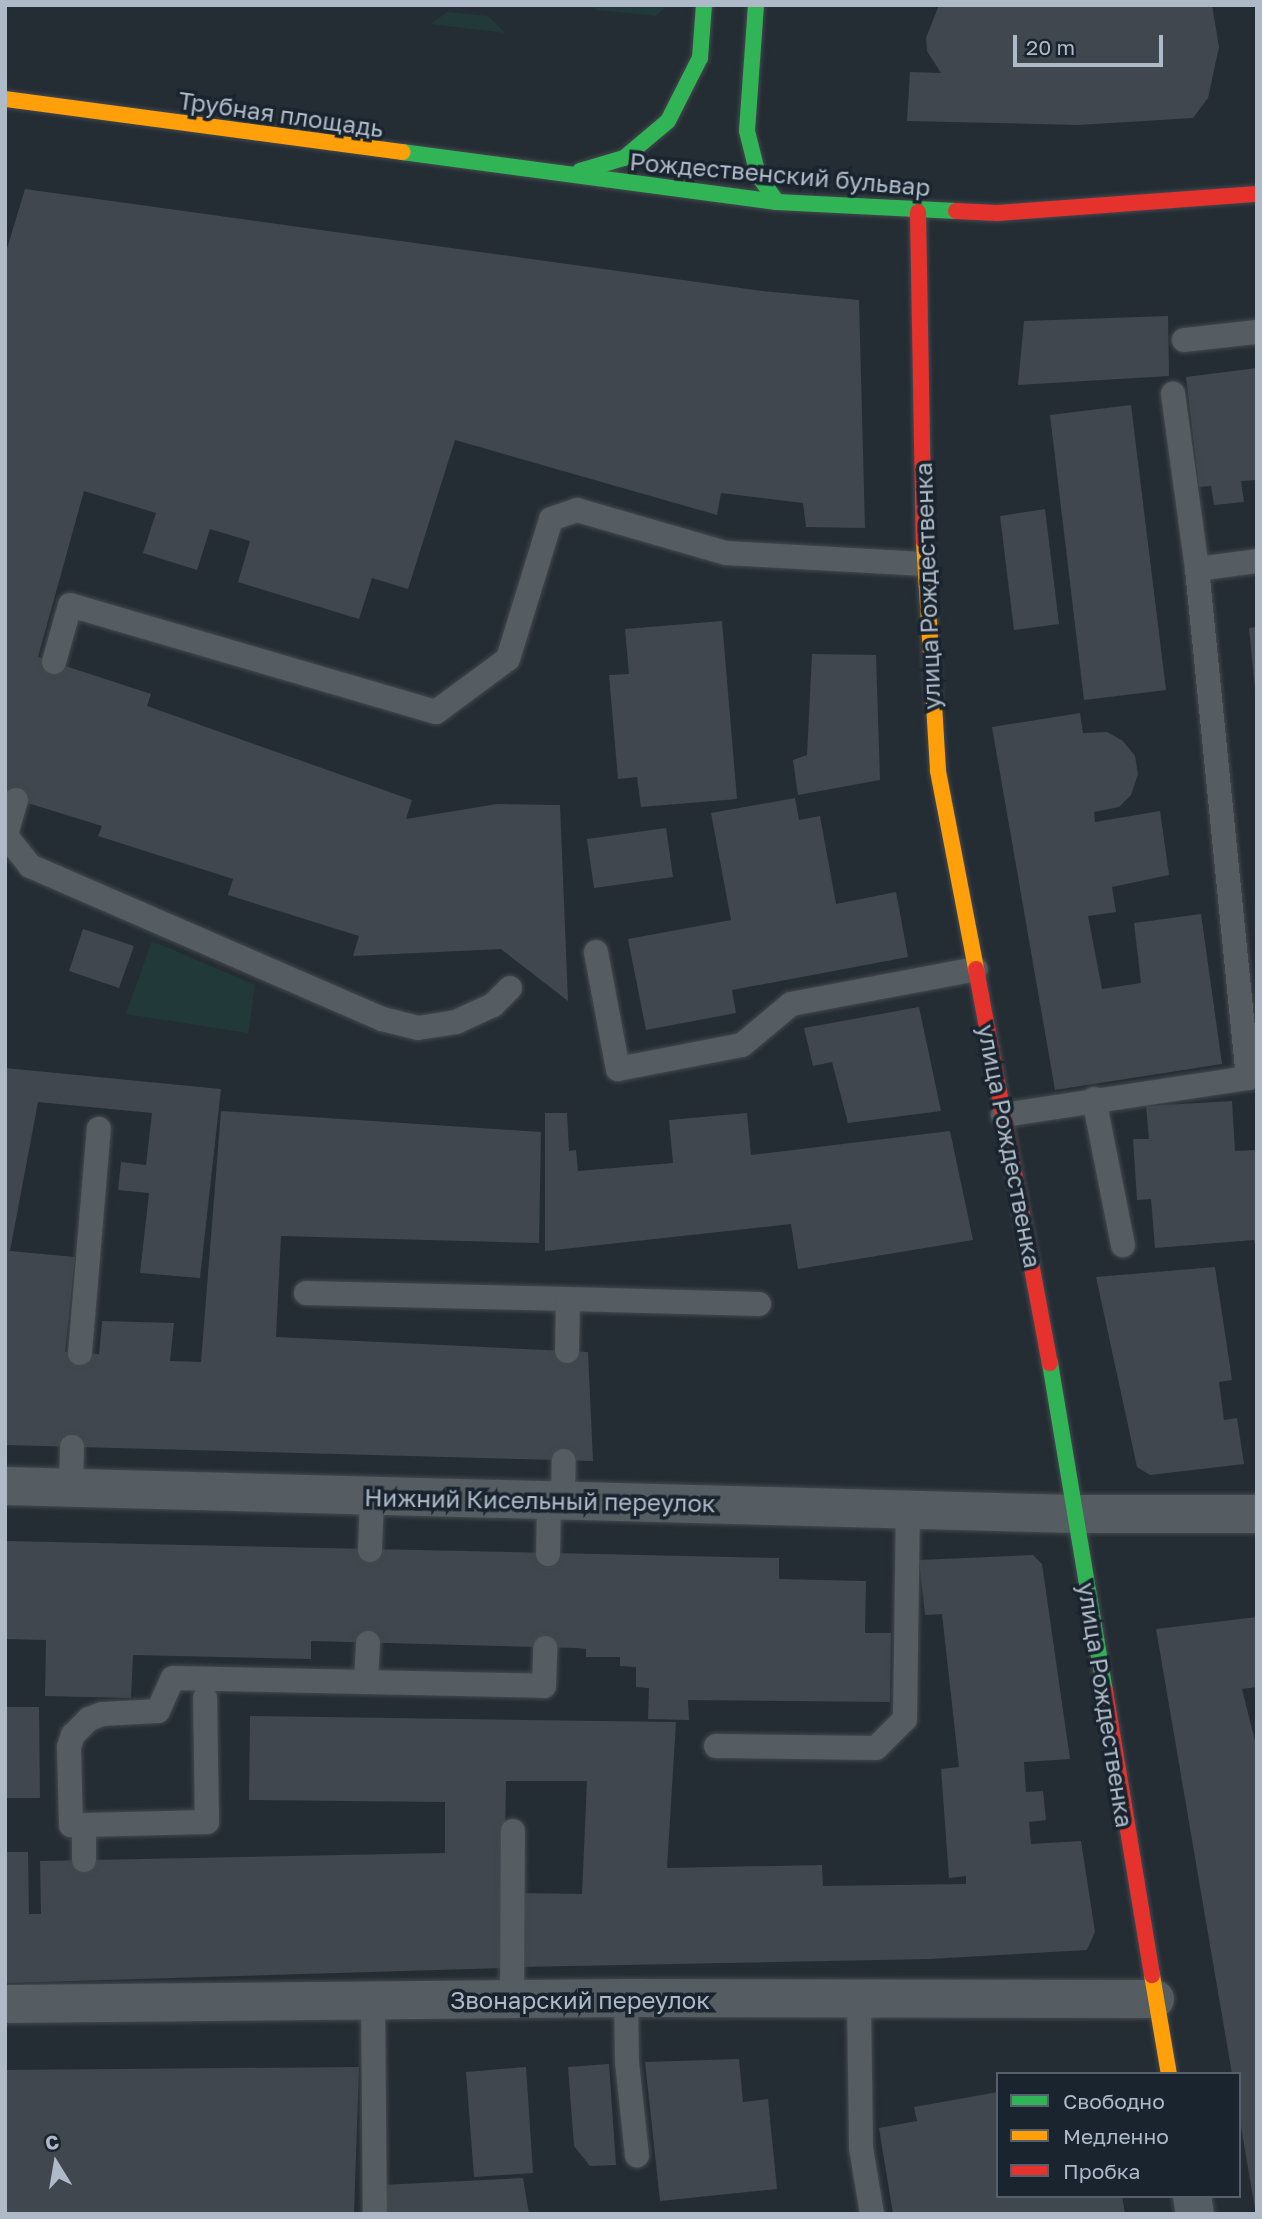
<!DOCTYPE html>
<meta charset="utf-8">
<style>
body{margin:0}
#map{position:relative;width:1262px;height:2219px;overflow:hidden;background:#252d34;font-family:"Golos Text",sans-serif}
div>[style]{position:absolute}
.green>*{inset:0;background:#22393a}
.building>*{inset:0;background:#40474e}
.roads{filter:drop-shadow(0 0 2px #43494f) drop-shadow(0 0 2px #43494f)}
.lane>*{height:24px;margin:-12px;padding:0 12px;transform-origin:12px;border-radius:12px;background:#555c62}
.street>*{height:38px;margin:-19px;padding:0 19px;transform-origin:19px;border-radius:19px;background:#555c62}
.fast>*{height:16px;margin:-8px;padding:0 8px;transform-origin:8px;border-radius:8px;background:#30b455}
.slow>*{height:16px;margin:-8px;padding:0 8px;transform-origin:8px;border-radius:8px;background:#ff9f0a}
.jam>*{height:16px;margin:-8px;padding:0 8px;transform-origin:8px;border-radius:8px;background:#e5322d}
span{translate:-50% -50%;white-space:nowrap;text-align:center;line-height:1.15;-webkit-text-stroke:7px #19242f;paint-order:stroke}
.street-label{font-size:24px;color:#aebac7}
.frame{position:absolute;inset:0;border:7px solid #aebac7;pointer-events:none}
.legend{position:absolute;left:996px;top:2072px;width:245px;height:126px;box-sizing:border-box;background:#19242f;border:2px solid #55606c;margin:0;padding:9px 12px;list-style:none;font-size:21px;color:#aebac7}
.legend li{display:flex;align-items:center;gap:14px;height:35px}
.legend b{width:35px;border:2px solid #55606c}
.north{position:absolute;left:21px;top:2128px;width:70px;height:70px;-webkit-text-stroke:5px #19242f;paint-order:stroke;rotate:349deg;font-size:19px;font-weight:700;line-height:28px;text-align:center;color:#aebac7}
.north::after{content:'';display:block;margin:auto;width:24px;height:32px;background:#aebac7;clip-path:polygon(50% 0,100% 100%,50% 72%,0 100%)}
.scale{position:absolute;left:1013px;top:35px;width:150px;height:32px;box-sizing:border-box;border:4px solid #aebac7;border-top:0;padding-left:9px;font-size:21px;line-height:24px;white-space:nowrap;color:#aebac7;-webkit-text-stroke:5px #19242f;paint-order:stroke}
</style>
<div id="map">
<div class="green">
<div style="clip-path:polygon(588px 5px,667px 5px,656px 16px,597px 10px)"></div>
<div style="clip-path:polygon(447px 12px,488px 16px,505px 33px,431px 24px)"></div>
<div style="clip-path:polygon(152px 941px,255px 985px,248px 1033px,126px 1014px)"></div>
</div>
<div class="building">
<div style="clip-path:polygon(939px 5px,1212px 5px,1219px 47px,1208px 98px,1193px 118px,1078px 125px,907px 121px,910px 72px,941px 73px,927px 51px,926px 38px)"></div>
<div style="clip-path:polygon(25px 189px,762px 291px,859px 300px,865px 528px,806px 527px,803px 503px,721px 493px,717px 515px,455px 440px,408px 589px,372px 578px,359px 619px,238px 582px,250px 541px,210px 529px,197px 570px,143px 553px,156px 513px,84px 491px,38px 657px,151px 694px,147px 706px,412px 800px,406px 819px,497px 804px,560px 805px,568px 1001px,501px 949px,353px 956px,359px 936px,228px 895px,233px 879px,98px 836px,102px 826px,5px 796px,5px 255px)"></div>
<div style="clip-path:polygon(1168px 316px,1169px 376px,1018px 385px,1024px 321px)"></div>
<div style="clip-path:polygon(1257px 368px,1257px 480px,1241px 481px,1244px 502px,1214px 505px,1211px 486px,1199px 487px,1186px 377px)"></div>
<div style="clip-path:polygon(1131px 405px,1166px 690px,1084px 700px,1050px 415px)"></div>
<div style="clip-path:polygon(1045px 509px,1059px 624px,1014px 630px,1000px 516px)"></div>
<div style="clip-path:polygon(722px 621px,737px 799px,641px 807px,637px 777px,618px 779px,609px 675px,629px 674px,625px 629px)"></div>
<div style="clip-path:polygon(1257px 627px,1257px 690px,1255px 690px,1249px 628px)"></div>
<div style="clip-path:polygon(812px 654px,876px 655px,880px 780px,798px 795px,793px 760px,807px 755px)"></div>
<div style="clip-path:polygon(1080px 713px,1083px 733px,1107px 732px,1123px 741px,1135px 756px,1138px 774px,1131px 795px,1119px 807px,1094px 812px,1095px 822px,1160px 811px,1169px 875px,1112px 887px,1116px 912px,1088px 916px,1102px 989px,1141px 983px,1134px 923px,1201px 914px,1222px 1064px,1055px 1090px,992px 727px)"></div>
<div style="clip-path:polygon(795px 798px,799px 820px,820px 816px,836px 904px,896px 892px,908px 957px,732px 990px,736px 1013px,646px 1030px,628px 939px,731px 920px,711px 813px)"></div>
<div style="clip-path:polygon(666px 828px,673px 877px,594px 888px,587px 839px)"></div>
<div style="clip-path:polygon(83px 929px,134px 946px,119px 988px,69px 971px)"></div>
<div style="clip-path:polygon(919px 1007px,941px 1111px,848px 1123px,832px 1062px,813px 1066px,804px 1028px)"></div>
<div style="clip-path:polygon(5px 1068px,221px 1089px,200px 1278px,140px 1273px,149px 1193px,118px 1190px,121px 1162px,146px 1165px,152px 1113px,38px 1102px,10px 1251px,75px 1257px,65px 1352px,99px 1354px,102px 1321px,174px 1323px,170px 1361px,201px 1362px,221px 1111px,541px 1132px,539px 1243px,281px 1236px,276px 1337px,588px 1352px,593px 1461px,5px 1445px)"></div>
<div style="clip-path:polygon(1232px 1101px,1235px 1151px,1257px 1150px,1257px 1251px,1254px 1240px,1155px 1248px,1151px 1199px,1137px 1200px,1133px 1139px,1149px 1139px,1146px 1106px)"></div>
<div style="clip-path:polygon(545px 1113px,567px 1113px,569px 1151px,576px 1150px,578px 1171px,673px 1163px,669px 1120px,747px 1113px,751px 1155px,950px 1131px,973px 1240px,798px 1269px,791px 1224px,545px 1251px)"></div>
<div style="clip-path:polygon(1215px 1267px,1232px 1380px,1219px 1382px,1224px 1420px,1237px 1418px,1244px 1464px,1150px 1475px,1137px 1467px,1096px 1277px)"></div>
<div style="clip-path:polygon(5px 1541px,779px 1558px,779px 1579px,866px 1581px,865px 1633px,891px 1633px,890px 1702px,688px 1700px,689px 1720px,648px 1719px,649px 1688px,636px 1687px,636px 1667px,620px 1666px,620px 1657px,586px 1657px,586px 1649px,576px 1648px,311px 1641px,311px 1659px,133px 1655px,131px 1698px,45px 1696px,46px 1640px,5px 1639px)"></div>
<div style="clip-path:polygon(1033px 1555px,1042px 1564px,1070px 1759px,1024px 1762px,1026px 1792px,1043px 1791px,1046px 1820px,1029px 1822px,1031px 1844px,1081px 1841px,1095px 1932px,1087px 1950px,929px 1959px,519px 1967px,519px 1893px,582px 1894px,587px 1781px,506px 1781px,503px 1968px,5px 1983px,5px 1852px,28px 1852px,29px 1914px,41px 1914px,40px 1861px,445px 1853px,445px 1802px,249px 1800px,250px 1716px,676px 1722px,667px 1868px,822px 1865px,823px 1886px,966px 1884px,966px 1876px,949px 1878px,941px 1769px,959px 1767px,942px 1614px,925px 1615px,919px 1560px)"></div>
<div style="clip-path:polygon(1257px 1617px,1257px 1687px,1242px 1689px,1257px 1749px,1255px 2209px,1239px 2115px,1239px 2074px,1232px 2074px,1156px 1629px)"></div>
<div style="clip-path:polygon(5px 1707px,39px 1707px,40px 1798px,5px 1798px)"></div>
<div style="clip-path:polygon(739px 2059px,743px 2102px,768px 2099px,777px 2189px,660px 2201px,645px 2062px)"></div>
<div style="clip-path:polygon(609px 2064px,616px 2165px,590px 2166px,574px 2146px,568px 2067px)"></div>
<div style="clip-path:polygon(359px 2067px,354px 2214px,5px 2214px,5px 2070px)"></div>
<div style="clip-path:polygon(526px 2067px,533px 2173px,474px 2177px,466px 2072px)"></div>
<div style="clip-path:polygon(998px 2092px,998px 2196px,1122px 2196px,1125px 2214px,893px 2214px,879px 2128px,917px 2121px,914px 2107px)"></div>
<div style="clip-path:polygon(523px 2178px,529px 2214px,384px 2214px,382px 2185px)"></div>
</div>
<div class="roads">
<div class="lane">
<div style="left:1184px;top:340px;width:73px;rotate:-6.3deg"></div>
<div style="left:1197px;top:569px;width:61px;rotate:-7.6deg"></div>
<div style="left:54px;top:662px;width:59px;rotate:-74.3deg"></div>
<div style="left:70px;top:605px;width:381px;rotate:16.3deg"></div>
<div style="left:436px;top:712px;width:89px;rotate:-36.4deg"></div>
<div style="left:508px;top:659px;width:146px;rotate:-72.9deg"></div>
<div style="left:551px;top:519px;width:28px;rotate:-19deg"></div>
<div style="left:577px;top:510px;width:155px;rotate:16.1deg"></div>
<div style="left:726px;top:553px;width:198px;rotate:3.2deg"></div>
<div style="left:16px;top:800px;width:37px;rotate:106deg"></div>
<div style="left:6px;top:836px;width:38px;rotate:51deg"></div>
<div style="left:30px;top:866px;width:384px;rotate:23.5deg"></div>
<div style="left:382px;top:1019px;width:37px;rotate:14deg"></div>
<div style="left:418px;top:1028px;width:38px;rotate:-9deg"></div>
<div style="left:456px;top:1022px;width:41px;rotate:-24.7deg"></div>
<div style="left:493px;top:1005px;width:24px;rotate:-45deg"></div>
<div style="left:596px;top:952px;width:119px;rotate:79.4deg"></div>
<div style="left:618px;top:1069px;width:126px;rotate:-11deg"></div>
<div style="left:742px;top:1045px;width:64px;rotate:-39.9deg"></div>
<div style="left:791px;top:1004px;width:188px;rotate:-10.7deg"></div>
<div style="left:1094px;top:1099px;width:149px;rotate:78.8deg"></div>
<div style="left:1003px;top:1115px;width:248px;rotate:-8.6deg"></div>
<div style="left:1248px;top:1078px;width:512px;rotate:-95.72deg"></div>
<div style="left:1197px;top:569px;width:177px;rotate:-97.8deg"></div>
<div style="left:306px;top:1293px;width:262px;rotate:1.3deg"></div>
<div style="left:568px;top:1299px;width:52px;rotate:91.1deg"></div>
<div style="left:568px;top:1299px;width:191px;rotate:1.5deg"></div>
<div style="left:80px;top:1353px;width:225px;rotate:-85.2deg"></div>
<div style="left:71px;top:1488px;width:41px;rotate:-88.6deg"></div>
<div style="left:563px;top:1500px;width:39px;rotate:-89deg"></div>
<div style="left:370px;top:1550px;width:54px;rotate:-87.9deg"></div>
<div style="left:548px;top:1554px;width:54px;rotate:-88.9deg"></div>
<div style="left:366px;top:1682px;width:39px;rotate:-87deg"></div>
<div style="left:716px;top:1746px;width:160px;rotate:0.7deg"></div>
<div style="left:876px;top:1748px;width:41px;rotate:-45deg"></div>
<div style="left:905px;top:1719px;width:210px;rotate:-89.2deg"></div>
<div style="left:84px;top:1825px;width:13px;rotate:180deg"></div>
<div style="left:71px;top:1825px;width:78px;rotate:-91.5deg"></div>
<div style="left:69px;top:1747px;width:13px;rotate:-72deg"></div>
<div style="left:73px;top:1735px;width:23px;rotate:-45deg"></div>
<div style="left:89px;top:1719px;width:14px;rotate:-21deg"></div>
<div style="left:102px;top:1714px;width:56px;rotate:-3.1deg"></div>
<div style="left:158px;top:1711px;width:36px;rotate:-66deg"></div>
<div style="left:173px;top:1678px;width:371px;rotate:1.2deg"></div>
<div style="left:544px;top:1686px;width:38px;rotate:-88deg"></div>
<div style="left:84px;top:1860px;width:35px;rotate:-90deg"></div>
<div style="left:84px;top:1825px;width:123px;rotate:-1.4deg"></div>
<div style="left:207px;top:1822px;width:124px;rotate:-90.9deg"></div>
<div style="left:626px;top:1998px;width:64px;rotate:89.1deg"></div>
<div style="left:627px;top:2062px;width:94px;rotate:83.9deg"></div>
<div style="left:512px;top:1999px;width:168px;rotate:-89.7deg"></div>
<div style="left:373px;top:2001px;width:213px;rotate:89.5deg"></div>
<div style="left:859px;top:2001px;width:147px;rotate:89.2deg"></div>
<div style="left:861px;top:2148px;width:67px;rotate:80.5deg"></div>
</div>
<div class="street">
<div style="left:5px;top:1486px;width:1070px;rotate:1.5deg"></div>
<div style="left:1075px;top:1514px;width:182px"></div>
<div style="left:5px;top:2004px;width:621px;rotate:-0.55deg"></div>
<div style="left:626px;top:1998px;width:529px;rotate:0.11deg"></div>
<div style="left:1192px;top:2196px;width:18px;rotate:81deg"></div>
</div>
<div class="fast">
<div style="left:756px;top:5px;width:126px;rotate:94.1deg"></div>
<div style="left:747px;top:131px;width:45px;rotate:76deg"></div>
<div style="left:758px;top:175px;width:33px;rotate:55deg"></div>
<div style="left:402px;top:152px;width:378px;rotate:7.6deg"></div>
<div style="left:777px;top:202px;width:179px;rotate:2.9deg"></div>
<div style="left:580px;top:171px;width:46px;rotate:-16.5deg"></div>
<div style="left:624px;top:158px;width:57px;rotate:-40.1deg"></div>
<div style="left:668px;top:121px;width:71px;rotate:-63.1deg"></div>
<div style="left:700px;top:58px;width:53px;rotate:-85.7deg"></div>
<div style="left:1050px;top:1363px;width:333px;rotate:80.5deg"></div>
</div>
<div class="slow">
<div style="left:5px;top:99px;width:401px;rotate:7.6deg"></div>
<div style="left:924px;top:541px;width:230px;rotate:86.5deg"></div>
<div style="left:938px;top:771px;width:202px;rotate:79.1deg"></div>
<div style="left:1152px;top:1975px;width:100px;rotate:80.3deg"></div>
</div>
<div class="jam">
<div style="left:956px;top:211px;width:41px;rotate:2.8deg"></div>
<div style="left:997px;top:213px;width:261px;rotate:-4.2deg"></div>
<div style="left:918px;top:212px;width:329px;rotate:89deg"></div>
<div style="left:976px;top:969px;width:401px;rotate:79.4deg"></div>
<div style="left:1105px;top:1691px;width:288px;rotate:80.6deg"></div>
</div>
</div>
<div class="street-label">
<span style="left:281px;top:114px;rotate:8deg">Трубная площадь</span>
<span style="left:780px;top:174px;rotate:5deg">Рождественский бульвар</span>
<span style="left:927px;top:586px;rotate:-92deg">улица Рождественка</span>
<span style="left:1010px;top:1146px;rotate:79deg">улица Рождественка</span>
<span style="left:540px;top:1500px;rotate:1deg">Нижний Кисельный переулок</span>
<span style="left:1106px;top:1705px;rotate:81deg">улица Рождественка</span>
<span style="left:580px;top:2000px">Звонарский переулок</span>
</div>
<div class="frame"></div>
<ul class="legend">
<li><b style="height:9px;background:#30b455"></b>Свободно</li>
<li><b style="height:9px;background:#ff9f0a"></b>Медленно</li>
<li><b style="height:9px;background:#e5322d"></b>Пробка</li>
</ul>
<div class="north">С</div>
<div class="scale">20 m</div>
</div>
